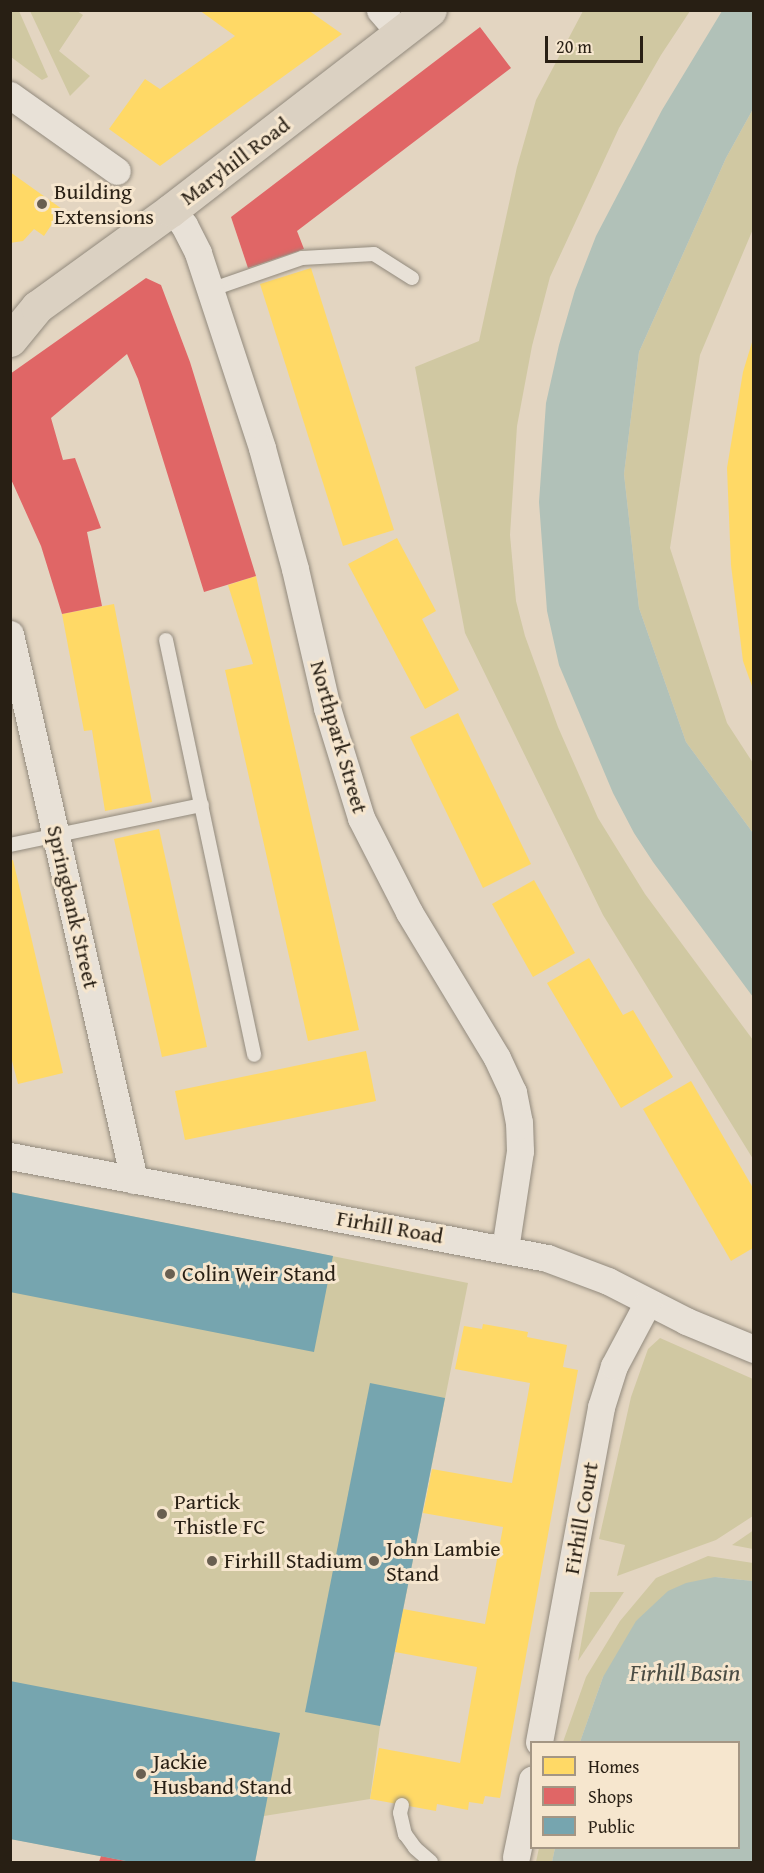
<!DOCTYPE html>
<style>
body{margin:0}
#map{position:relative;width:764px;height:1873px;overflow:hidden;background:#e3d5c1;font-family:"Gentium Book Plus",serif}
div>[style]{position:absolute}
.green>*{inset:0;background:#d0c8a2}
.water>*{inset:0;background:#b1c1b8}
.homes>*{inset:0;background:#ffd966}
.shops>*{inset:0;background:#e06666}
.public>*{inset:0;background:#76a5af}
.roads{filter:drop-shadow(0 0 2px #928a7d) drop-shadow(0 0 2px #928a7d)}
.service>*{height:14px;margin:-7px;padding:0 7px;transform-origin:7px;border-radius:7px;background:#e8e1d7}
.minor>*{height:27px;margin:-13.5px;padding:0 13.5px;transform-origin:13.5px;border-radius:13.5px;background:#e8e1d7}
.primary>*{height:33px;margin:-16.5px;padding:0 16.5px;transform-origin:16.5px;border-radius:16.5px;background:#dbd1c2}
.dots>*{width:16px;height:16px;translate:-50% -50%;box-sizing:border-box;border:3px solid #f6e6ce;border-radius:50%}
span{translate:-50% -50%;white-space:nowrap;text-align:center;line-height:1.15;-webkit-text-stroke:6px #f6e6ce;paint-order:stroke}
.street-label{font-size:22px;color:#281f14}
.poi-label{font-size:22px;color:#281f14}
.left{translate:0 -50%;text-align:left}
.water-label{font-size:24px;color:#4b4d44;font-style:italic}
.frame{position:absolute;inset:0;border:12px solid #281f14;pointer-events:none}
.legend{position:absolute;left:530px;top:1741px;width:210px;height:108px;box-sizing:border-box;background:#f6e6ce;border:2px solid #a49684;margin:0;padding:8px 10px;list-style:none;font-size:18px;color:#281f14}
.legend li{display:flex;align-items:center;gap:12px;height:30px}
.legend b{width:30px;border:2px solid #a49684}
.scale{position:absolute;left:545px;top:36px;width:98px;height:27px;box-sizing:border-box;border:3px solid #281f14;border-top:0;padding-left:8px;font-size:18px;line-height:21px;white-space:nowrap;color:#281f14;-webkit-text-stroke:4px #f6e6ce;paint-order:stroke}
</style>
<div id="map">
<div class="green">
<div style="clip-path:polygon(11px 10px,19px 11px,48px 77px,42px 80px,11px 57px)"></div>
<div style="clip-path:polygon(30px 11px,77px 11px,83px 15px,59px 51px,90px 76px,70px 96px)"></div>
<div style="clip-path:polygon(583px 11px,690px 11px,661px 55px,619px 128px,550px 277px,532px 346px,517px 426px,510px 535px,516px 601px,525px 636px,558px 727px,598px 818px,645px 894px,753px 1040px,753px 1159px,603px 915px,465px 633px,415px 367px,479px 341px,517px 167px,536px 100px)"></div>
<div style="clip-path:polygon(753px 109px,753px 229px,700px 355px,670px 548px,727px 723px,753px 763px,753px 833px,686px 742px,639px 608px,624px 474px,639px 352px,726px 158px)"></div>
<div style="clip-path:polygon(10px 1192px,468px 1283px,380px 1726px,370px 1799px,264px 1816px,255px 1862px,131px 1862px,11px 1839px)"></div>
<div style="clip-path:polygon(660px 1338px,753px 1379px,753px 1516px,716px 1540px,617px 1576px,625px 1545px,599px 1539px,631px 1397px,648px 1349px)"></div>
<div style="clip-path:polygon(753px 1530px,753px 1549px,732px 1545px,751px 1532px)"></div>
<div style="clip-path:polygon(708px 1556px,753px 1563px,753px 1581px,715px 1577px,603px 1677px,580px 1742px,563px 1742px,586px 1677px,620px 1621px,656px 1578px)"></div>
<div style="clip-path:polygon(590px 1592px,624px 1592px,578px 1661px)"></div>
<div style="clip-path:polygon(539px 1848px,555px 1848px,552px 1862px,536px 1862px)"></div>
</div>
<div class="water">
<div style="clip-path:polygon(722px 11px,753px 11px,753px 109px,726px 158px,639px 352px,624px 474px,639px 608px,686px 742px,753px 833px,753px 997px,653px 862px,634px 833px,613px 793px,559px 665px,547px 611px,539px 502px,546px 403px,559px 345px,575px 290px,596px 236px,662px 110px)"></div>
<div style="clip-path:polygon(715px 1577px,753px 1581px,752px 1862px,552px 1862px,555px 1848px,738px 1848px,738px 1742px,580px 1742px,603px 1677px,636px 1621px,668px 1591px,686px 1583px)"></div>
</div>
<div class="homes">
<div style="clip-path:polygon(199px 10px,308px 10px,342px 34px,160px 166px,109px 129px,145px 79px,160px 89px,235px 36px)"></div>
<div style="clip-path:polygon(10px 172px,62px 209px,44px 236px,34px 229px,23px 241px,10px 243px)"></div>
<div style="clip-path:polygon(311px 268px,394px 530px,343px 546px,260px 284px)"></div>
<div style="clip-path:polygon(753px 339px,753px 689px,743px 661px,731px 565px,727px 468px,743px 372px)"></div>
<div style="clip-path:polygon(397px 538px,436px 611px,422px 619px,459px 690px,425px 709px,348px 564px)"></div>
<div style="clip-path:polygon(256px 576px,359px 1030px,308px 1041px,225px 670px,253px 664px,228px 585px)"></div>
<div style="clip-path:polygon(114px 604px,152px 802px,105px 811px,92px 730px,84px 731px,62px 614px)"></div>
<div style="clip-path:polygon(458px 713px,531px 864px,483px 888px,410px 737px)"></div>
<div style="clip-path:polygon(159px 829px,207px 1047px,162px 1057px,114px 839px)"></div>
<div style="clip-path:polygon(13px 860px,63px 1073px,18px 1084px,10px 1053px,10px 861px)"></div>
<div style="clip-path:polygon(534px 880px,575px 953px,533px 977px,492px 904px)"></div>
<div style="clip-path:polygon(589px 958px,623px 1015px,633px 1010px,673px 1077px,621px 1108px,547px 983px)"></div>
<div style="clip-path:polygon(366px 1051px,376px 1101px,185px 1140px,175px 1091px)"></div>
<div style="clip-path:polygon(691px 1081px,753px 1188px,753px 1248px,731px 1261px,643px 1109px)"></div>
<div style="clip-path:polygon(483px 1324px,528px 1332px,527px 1337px,567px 1345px,563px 1367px,578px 1370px,500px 1798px,485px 1796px,483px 1804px,469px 1802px,468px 1810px,437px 1804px,436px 1811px,370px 1799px,379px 1748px,460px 1763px,477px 1667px,395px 1652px,403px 1609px,485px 1624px,503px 1527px,423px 1513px,432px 1469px,512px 1483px,530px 1383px,455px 1369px,464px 1326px,482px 1329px)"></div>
</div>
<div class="shops">
<div style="clip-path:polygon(480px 27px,511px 68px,297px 231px,304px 249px,248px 268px,231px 217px)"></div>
<div style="clip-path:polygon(146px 278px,161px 285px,190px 362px,256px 576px,204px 592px,138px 379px,127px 354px,51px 418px,63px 460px,75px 458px,101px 528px,87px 532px,102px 606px,62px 614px,41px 546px,10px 477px,10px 374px)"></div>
<div style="clip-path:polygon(101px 1856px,126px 1861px,125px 1862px,99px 1862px)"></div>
</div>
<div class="public">
<div style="clip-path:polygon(10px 1192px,333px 1256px,314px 1352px,10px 1292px)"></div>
<div style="clip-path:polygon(370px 1383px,445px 1398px,380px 1726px,305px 1712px)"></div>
<div style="clip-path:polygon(10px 1681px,280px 1733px,255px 1862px,131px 1862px,10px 1839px)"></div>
</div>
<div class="roads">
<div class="service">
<div style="left:210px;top:290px;width:97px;rotate:-19.2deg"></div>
<div style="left:302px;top:258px;width:72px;rotate:-3.2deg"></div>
<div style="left:374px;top:254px;width:45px;rotate:32.3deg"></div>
<div style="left:166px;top:640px;width:424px;rotate:78deg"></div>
<div style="left:10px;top:845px;width:196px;rotate:-11.8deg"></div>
<div style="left:402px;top:1805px;width:8px;rotate:104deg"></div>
<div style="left:400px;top:1813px;width:22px;rotate:77deg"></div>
<div style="left:405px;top:1834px;width:17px;rotate:54deg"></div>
<div style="left:415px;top:1848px;width:21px;rotate:41deg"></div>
</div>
<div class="minor">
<div style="left:380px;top:10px;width:32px;rotate:49deg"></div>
<div style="left:10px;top:95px;width:131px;rotate:35.4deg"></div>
<div style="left:171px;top:210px;width:20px;rotate:49deg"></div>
<div style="left:184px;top:225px;width:31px;rotate:63deg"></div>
<div style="left:198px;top:253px;width:205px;rotate:71.8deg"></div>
<div style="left:262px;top:448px;width:125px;rotate:74.7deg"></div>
<div style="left:295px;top:569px;width:143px;rotate:77deg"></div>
<div style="left:327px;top:708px;width:115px;rotate:72.8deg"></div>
<div style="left:361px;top:818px;width:106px;rotate:62.9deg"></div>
<div style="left:409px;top:912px;width:170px;rotate:58.9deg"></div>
<div style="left:497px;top:1058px;width:38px;rotate:65deg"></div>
<div style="left:513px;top:1092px;width:31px;rotate:79deg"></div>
<div style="left:519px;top:1122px;width:29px;rotate:88deg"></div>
<div style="left:520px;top:1151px;width:99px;rotate:98.7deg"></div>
<div style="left:10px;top:634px;width:560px;rotate:77.2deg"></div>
<div style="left:10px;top:1156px;width:547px;rotate:10.75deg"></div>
<div style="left:547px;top:1258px;width:65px;rotate:20.7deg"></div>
<div style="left:608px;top:1281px;width:88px;rotate:27.1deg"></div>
<div style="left:686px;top:1321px;width:74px;rotate:22.4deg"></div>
<div style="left:539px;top:1742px;width:341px;rotate:-79.5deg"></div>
<div style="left:601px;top:1407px;width:43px;rotate:-72.4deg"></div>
<div style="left:614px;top:1366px;width:72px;rotate:-62deg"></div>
<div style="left:516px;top:1857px;width:79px;rotate:-78.3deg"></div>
</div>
<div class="primary">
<div style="left:10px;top:340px;width:43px;rotate:-50.7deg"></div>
<div style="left:37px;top:307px;width:165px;rotate:-35.9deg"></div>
<div style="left:171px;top:210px;width:327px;rotate:-37.7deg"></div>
</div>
</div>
<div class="dots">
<div style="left:42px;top:204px;background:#695f51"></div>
<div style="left:170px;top:1274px;background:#695f51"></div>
<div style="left:162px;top:1514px;background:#695f51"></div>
<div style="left:212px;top:1561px;background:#695f51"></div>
<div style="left:374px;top:1561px;background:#695f51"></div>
<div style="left:141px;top:1774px;background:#695f51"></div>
</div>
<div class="street-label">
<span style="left:235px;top:161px;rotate:-37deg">Maryhill Road</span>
<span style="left:339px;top:737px;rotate:74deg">Northpark Street</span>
<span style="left:73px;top:907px;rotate:77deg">Springbank Street</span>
<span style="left:390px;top:1227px;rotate:10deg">Firhill Road</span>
<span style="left:581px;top:1518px;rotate:-80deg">Firhill Court</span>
</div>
<div class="poi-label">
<span class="left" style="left:54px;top:204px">Building<br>Extensions</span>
<span class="left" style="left:182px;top:1274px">Colin Weir Stand</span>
<span class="left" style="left:174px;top:1514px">Partick<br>Thistle FC</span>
<span class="left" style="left:386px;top:1561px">John Lambie<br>Stand</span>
<span class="left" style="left:224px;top:1561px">Firhill Stadium</span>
<span class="left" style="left:153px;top:1774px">Jackie<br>Husband Stand</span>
</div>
<div class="water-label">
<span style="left:685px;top:1673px">Firhill Basin</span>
</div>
<div class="frame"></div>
<ul class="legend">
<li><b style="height:16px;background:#ffd966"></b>Homes</li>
<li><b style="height:16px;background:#e06666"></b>Shops</li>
<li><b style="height:16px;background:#76a5af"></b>Public</li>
</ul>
<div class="scale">20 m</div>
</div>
